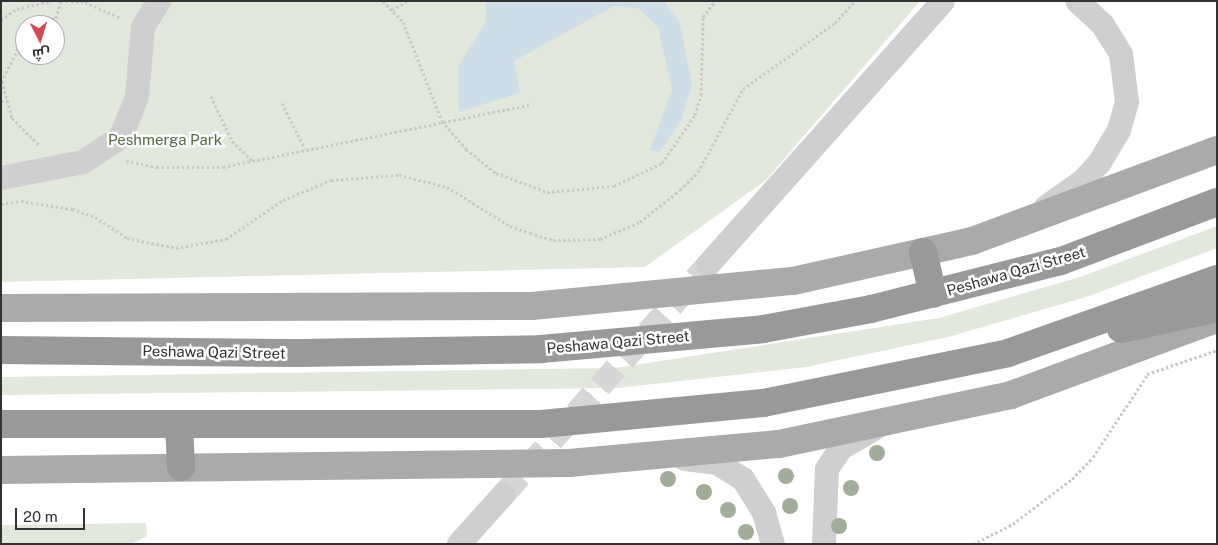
<!DOCTYPE html>
<meta charset="utf-8">
<style>
body{margin:0}
#map{position:relative;width:1218px;height:545px;overflow:hidden;background:#fff;font-family:"Public Sans",Cairo,sans-serif}
div>[style]{position:absolute}
.green>*{inset:0;background:#e2e8dc}
.water>*{inset:0;background:#cedee8}
.minor-tunnel>*{height:24px;margin-top:-12px;transform-origin:0;background:repeating-linear-gradient(90deg,#d6d6d6 0 24px,transparent 0 36px)}
.path>*{height:3px;margin-top:-1.5px;transform-origin:0;background:repeating-linear-gradient(90deg,#c9c9c9 0 2.5px,transparent 0 5px)}
.minor>*{height:24px;margin:-12px;padding:0 12px;transform-origin:12px;border-radius:12px;background:#cfcfcf}
.major>*{height:28px;margin:-14px;padding:0 14px;transform-origin:14px;border-radius:14px;background:#aaa}
.highway>*{height:28px;margin:-14px;padding:0 14px;transform-origin:14px;border-radius:14px;background:#999}
.trees>*{width:16px;height:16px;margin:-8px;border-radius:50%;background:#a1ad98}
span{translate:-50% -50%;white-space:nowrap;text-align:center;line-height:1.15;-webkit-text-stroke:5px #fff;paint-order:stroke}
.park-label{font-size:15px;color:#546a43}
.street-label{font-size:15px;color:#323232}
.frame{position:absolute;inset:0;border:2px solid #323232;pointer-events:none}
.north{position:absolute;left:15px;top:15px;width:50px;height:50px;box-sizing:border-box;background:#fff;border:1px solid #adadad;border-radius:50%;rotate:175deg;font-size:14px;font-weight:700;line-height:20px;text-align:center;color:#323232}
.north::after{content:'';display:block;margin:auto;width:18px;height:22px;background:#d34a50;clip-path:polygon(50% 0,100% 100%,50% 72%,0 100%)}
.scale{position:absolute;left:15px;top:508px;width:70px;height:22px;box-sizing:border-box;border:2px solid #323232;border-top:0;padding-left:6px;font-size:15px;line-height:18px;white-space:nowrap;color:#323232;-webkit-text-stroke:4px #fff;paint-order:stroke}
</style>
<div id="map">
<div class="green">
<div style="clip-path:polygon(evenodd,1px 1px,920px 1px,766px 180px,645px 267px,1px 282px,1px 1px,25px 25px,55px 25px,55px 55px,25px 55px,25px 25px)"></div>
<div style="clip-path:polygon(1217px 226px,1217px 248px,1086px 297px,948px 337px,806px 367px,617px 388px,1px 395px,1px 377px,615px 368px,939px 318px,1080px 277px)"></div>
<div style="clip-path:polygon(146px 523px,147px 536px,131px 544px,1px 544px,1px 525px)"></div>
</div>
<div class="water">
<div style="clip-path:polygon(486px 1px,664px 1px,679px 21px,692px 84px,681px 121px,659px 152px,650px 150px,672px 89px,658px 27px,638px 8px,614px 6px,514px 61px,520px 93px,459px 112px,458px 67px,486px 21px)"></div>
</div>
<div class="minor-tunnel">
<div style="left:504px;top:494px;width:307px;rotate:-48.3deg"></div>
</div>
<div class="path">
<div style="left:66px;top:1px;width:19px;rotate:3deg"></div>
<div style="left:85px;top:2px;width:39px;rotate:24deg"></div>
<div style="left:383px;top:1px;width:29px;rotate:46deg"></div>
<div style="left:403px;top:22px;width:106px;rotate:68.5deg"></div>
<div style="left:442px;top:121px;width:37px;rotate:49deg"></div>
<div style="left:466px;top:149px;width:38px;rotate:39deg"></div>
<div style="left:496px;top:173px;width:54px;rotate:20.4deg"></div>
<div style="left:547px;top:192px;width:67px;rotate:-5.1deg"></div>
<div style="left:614px;top:186px;width:53px;rotate:-25.6deg"></div>
<div style="left:662px;top:163px;width:58px;rotate:-55.5deg"></div>
<div style="left:695px;top:115px;width:21px;rotate:-73deg"></div>
<div style="left:701px;top:95px;width:78px;rotate:-88.5deg"></div>
<div style="left:703px;top:17px;width:20px;rotate:-53deg"></div>
<div style="left:392px;top:10px;width:17px;rotate:-31deg"></div>
<div style="left:1px;top:20px;width:19px;rotate:-35deg"></div>
<div style="left:17px;top:9px;width:36px;rotate:-13deg"></div>
<div style="left:39px;top:25px;width:18px;rotate:-22deg"></div>
<div style="left:56px;top:18px;width:18px;rotate:-74deg"></div>
<div style="left:25px;top:35px;width:51px;rotate:116.6deg"></div>
<div style="left:2px;top:81px;width:38px;rotate:75deg"></div>
<div style="left:12px;top:118px;width:40px;rotate:45deg"></div>
<div style="left:211px;top:96px;width:50px;rotate:65deg"></div>
<div style="left:232px;top:141px;width:28px;rotate:44deg"></div>
<div style="left:1px;top:101px;width:6px;rotate:-9deg"></div>
<div style="left:282px;top:103px;width:51px;rotate:63.4deg"></div>
<div style="left:126px;top:161px;width:32px;rotate:11deg"></div>
<div style="left:157px;top:167px;width:66px"></div>
<div style="left:223px;top:167px;width:315px;rotate:-11.5deg"></div>
<div style="left:1px;top:204px;width:20px;rotate:-9deg"></div>
<div style="left:21px;top:201px;width:52px;rotate:8.9deg"></div>
<div style="left:72px;top:209px;width:24px;rotate:19deg"></div>
<div style="left:95px;top:217px;width:38px;rotate:33deg"></div>
<div style="left:127px;top:238px;width:50px;rotate:11.5deg"></div>
<div style="left:176px;top:248px;width:51px;rotate:-10.2deg"></div>
<div style="left:226px;top:239px;width:69px;rotate:-34.4deg"></div>
<div style="left:283px;top:200px;width:52px;rotate:-22.6deg"></div>
<div style="left:331px;top:180px;width:68px;rotate:-4.2deg"></div>
<div style="left:399px;top:175px;width:49px;rotate:14deg"></div>
<div style="left:447px;top:187px;width:74px;rotate:31.8deg"></div>
<div style="left:510px;top:226px;width:21px;rotate:19deg"></div>
<div style="left:530px;top:233px;width:24px;rotate:17deg"></div>
<div style="left:553px;top:240px;width:47px;rotate:-1.2deg"></div>
<div style="left:600px;top:239px;width:43px;rotate:-23deg"></div>
<div style="left:640px;top:222px;width:51px;rotate:-38.7deg"></div>
<div style="left:680px;top:190px;width:25px;rotate:-45deg"></div>
<div style="left:698px;top:172px;width:94px;rotate:-61.5deg"></div>
<div style="left:743px;top:89px;width:113px;rotate:-35.7deg"></div>
<div style="left:835px;top:23px;width:30px;rotate:-48deg"></div>
<div style="left:1147px;top:374px;width:74px;rotate:-18.9deg"></div>
<div style="left:973px;top:544px;width:45px;rotate:-26.6deg"></div>
<div style="left:1013px;top:524px;width:74px;rotate:-37.3deg"></div>
<div style="left:1072px;top:479px;width:30px;rotate:-46deg"></div>
<div style="left:1093px;top:457px;width:100px;rotate:-56.5deg"></div>
</div>
<div class="minor">
<div style="left:1px;top:178px;width:84px;rotate:-11deg"></div>
<div style="left:83px;top:162px;width:45px;rotate:-33.3deg"></div>
<div style="left:121px;top:137px;width:43px;rotate:-68.2deg"></div>
<div style="left:137px;top:97px;width:70px;rotate:-85.1deg"></div>
<div style="left:143px;top:27px;width:31px;rotate:-58deg"></div>
<div style="left:1046px;top:207px;width:45px;rotate:-35.1deg"></div>
<div style="left:1083px;top:181px;width:25px;rotate:-48deg"></div>
<div style="left:1100px;top:162px;width:37px;rotate:-59deg"></div>
<div style="left:1119px;top:130px;width:29px;rotate:-74deg"></div>
<div style="left:1127px;top:102px;width:48px;rotate:-97.1deg"></div>
<div style="left:1121px;top:54px;width:34px;rotate:-122deg"></div>
<div style="left:1103px;top:25px;width:35px;rotate:-137deg"></div>
<div style="left:708px;top:265px;width:353px;rotate:-48.3deg"></div>
<div style="left:685px;top:459px;width:32px;rotate:7deg"></div>
<div style="left:717px;top:463px;width:31px;rotate:32deg"></div>
<div style="left:743px;top:479px;width:40px;rotate:58deg"></div>
<div style="left:764px;top:513px;width:32px;rotate:74deg"></div>
<div style="left:459px;top:544px;width:67px;rotate:-48deg"></div>
<div style="left:824px;top:544px;width:75px;rotate:-87.7deg"></div>
<div style="left:827px;top:469px;width:25px;rotate:-56deg"></div>
<div style="left:841px;top:448px;width:40px;rotate:-29.7deg"></div>
</div>
<div class="major">
<div style="left:1px;top:308px;width:531px;rotate:-0.22deg"></div>
<div style="left:532px;top:306px;width:262px;rotate:-5.5deg"></div>
<div style="left:793px;top:281px;width:183px;rotate:-12.6deg"></div>
<div style="left:972px;top:241px;width:261px;rotate:-20.4deg"></div>
<div style="left:1px;top:470px;width:568px;rotate:-0.71deg"></div>
<div style="left:569px;top:463px;width:211px;rotate:-5.2deg"></div>
<div style="left:779px;top:444px;width:237px;rotate:-11.9deg"></div>
<div style="left:1011px;top:395px;width:220px;rotate:-20.3deg"></div>
</div>
<div class="highway">
<div style="left:923px;top:252px;width:43px;rotate:76.6deg"></div>
<div style="left:1121px;top:329px;width:98px;rotate:-12.3deg"></div>
<div style="left:1px;top:350px;width:298px;rotate:0.6deg"></div>
<div style="left:299px;top:353px;width:242px;rotate:-0.9deg"></div>
<div style="left:541px;top:349px;width:223px;rotate:-5.1deg"></div>
<div style="left:763px;top:329px;width:110px;rotate:-10.5deg"></div>
<div style="left:871px;top:309px;width:196px;rotate:-14.2deg"></div>
<div style="left:1061px;top:261px;width:167px;rotate:-20.7deg"></div>
<div style="left:1px;top:424px;width:540px"></div>
<div style="left:541px;top:424px;width:223px;rotate:-5.4deg"></div>
<div style="left:763px;top:403px;width:250px;rotate:-11.5deg"></div>
<div style="left:1008px;top:353px;width:222px;rotate:-19.5deg"></div>
<div style="left:179px;top:424px;width:43px;rotate:87.3deg"></div>
</div>
<div class="trees">
<div style="left:877px;top:453px"></div>
<div style="left:786px;top:476px"></div>
<div style="left:668px;top:479px"></div>
<div style="left:851px;top:488px"></div>
<div style="left:704px;top:492px"></div>
<div style="left:790px;top:506px"></div>
<div style="left:728px;top:510px"></div>
<div style="left:839px;top:526px"></div>
<div style="left:746px;top:532px"></div>
</div>
<div class="park-label">
<span style="left:165px;top:140px">Peshmerga Park</span>
</div>
<div class="street-label">
<span style="left:1016px;top:271px;rotate:-16deg">Peshawa Qazi Street</span>
<span style="left:618px;top:342px;rotate:-5deg">Peshawa Qazi Street</span>
<span style="left:214px;top:352px;rotate:1deg">Peshawa Qazi Street</span>
</div>
<div class="frame"></div>
<div class="north">ش</div>
<div class="scale">20 m</div>
</div>
